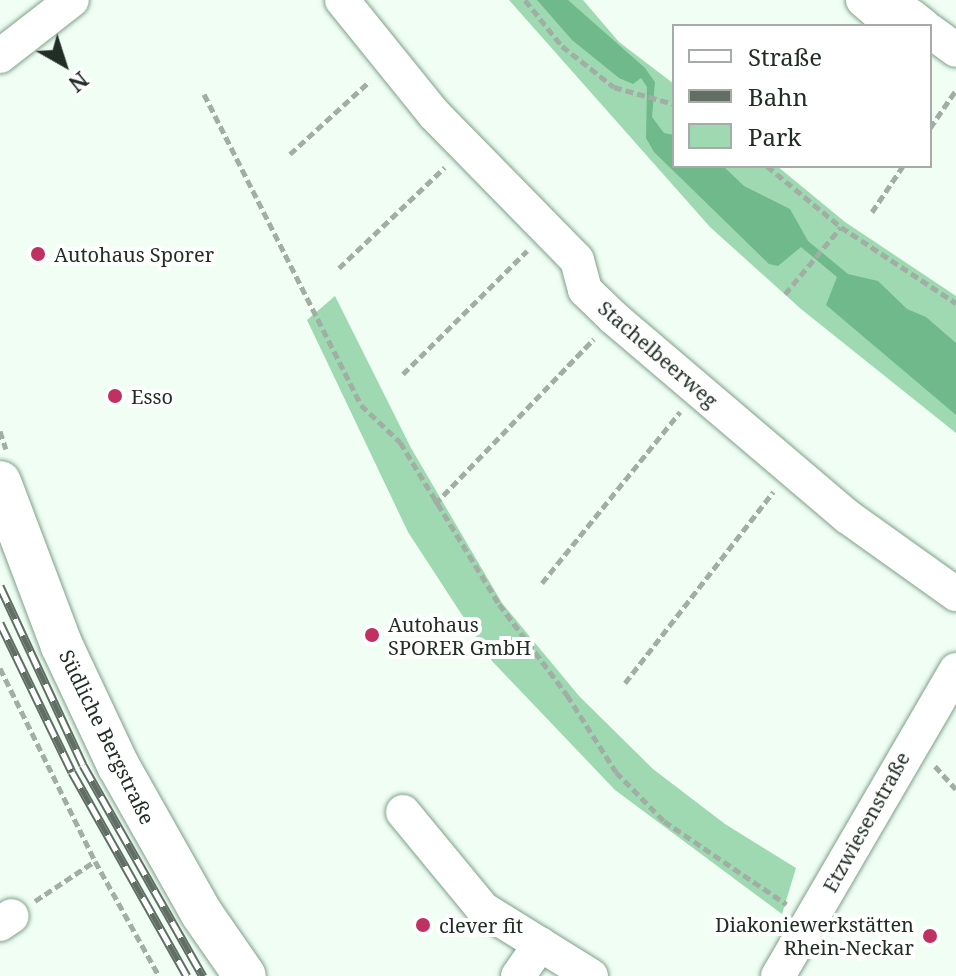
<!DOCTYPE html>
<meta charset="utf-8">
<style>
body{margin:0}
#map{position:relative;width:956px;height:976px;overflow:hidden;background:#f0fef4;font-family:"Noto Serif",serif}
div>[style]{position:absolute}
.green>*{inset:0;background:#9ed9b2}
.water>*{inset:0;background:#6fb98a}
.path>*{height:5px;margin-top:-2.5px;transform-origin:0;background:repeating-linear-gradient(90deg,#a0aea4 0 8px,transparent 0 12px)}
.roads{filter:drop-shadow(0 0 2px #7ea089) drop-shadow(0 0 2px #7ea089)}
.minor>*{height:34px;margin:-17px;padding:0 17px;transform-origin:17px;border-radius:17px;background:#fff}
.major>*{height:42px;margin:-21px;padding:0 21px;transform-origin:21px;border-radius:21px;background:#fff}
.rail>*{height:9px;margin-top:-4.5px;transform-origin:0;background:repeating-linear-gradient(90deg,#fff 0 18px,#606e64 0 36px);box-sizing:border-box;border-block:2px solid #606e64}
.dots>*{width:22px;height:22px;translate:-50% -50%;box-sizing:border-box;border:4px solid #fff;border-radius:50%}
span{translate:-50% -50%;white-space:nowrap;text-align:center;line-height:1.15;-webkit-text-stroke:8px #fff;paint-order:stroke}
.poi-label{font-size:20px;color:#202e25}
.left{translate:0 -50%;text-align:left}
.right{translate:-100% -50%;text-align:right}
.street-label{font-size:20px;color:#202e25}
.legend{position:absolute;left:672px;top:24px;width:260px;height:144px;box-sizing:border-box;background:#fff;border:2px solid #a6aba8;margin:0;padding:10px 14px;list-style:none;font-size:24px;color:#202e25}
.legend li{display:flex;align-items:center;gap:16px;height:40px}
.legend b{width:40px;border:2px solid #a6aba8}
.north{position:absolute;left:24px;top:24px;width:80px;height:80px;-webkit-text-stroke:6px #fff;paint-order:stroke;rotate:141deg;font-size:22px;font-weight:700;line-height:32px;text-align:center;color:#202e25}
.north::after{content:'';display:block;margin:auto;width:28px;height:36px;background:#202e25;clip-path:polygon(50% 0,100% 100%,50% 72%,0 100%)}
</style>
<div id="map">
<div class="green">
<div style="clip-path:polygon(509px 0,583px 0,619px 42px,674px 84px,674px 166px,777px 166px,845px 222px,956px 296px,956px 433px,801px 309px,710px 227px)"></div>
<div style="clip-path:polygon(335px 296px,411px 448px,502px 603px,579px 696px,653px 769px,725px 824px,796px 868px,782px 914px,615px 790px,492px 661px,408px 532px,307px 320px)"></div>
</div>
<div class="water">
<div style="clip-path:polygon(537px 0,568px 0,645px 68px,655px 82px,652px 117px,664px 133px,674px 135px,674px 166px,723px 166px,744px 186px,790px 209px,808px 241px,848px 274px,878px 281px,907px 309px,926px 317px,956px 343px,956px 415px,826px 305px,837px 277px,801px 247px,778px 266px,769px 264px,654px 152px,646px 138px,647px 87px,641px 78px,633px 84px,619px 78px,572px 40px)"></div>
</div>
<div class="path">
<div style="left:525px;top:0;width:59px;rotate:51.2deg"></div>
<div style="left:562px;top:46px;width:66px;rotate:38.3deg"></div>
<div style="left:614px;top:87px;width:62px;rotate:15.8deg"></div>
<div style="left:204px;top:94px;width:348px;rotate:63.2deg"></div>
<div style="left:361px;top:405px;width:54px;rotate:43.5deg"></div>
<div style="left:400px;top:442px;width:190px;rotate:58.6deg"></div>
<div style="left:499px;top:604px;width:114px;rotate:53.2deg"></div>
<div style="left:567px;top:695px;width:91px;rotate:57.5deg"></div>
<div style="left:616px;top:772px;width:69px;rotate:45.6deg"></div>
<div style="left:664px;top:821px;width:148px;rotate:34.2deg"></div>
<div style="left:930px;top:128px;width:46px;rotate:-55.6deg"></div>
<div style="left:290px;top:154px;width:108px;rotate:-42.4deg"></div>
<div style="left:767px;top:166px;width:96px;rotate:39.5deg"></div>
<div style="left:841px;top:227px;width:138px;rotate:33.5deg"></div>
<div style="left:872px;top:212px;width:55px;rotate:-56deg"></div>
<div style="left:339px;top:268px;width:146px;rotate:-43.6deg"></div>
<div style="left:785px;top:294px;width:87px;rotate:-50.1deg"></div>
<div style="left:403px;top:374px;width:175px;rotate:-44.8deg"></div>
<div style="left:0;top:431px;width:19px;rotate:72deg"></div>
<div style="left:435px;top:504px;width:229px;rotate:-46.1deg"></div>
<div style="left:542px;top:583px;width:220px;rotate:-51.1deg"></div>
<div style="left:0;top:668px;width:215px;rotate:63.8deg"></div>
<div style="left:95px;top:861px;width:132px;rotate:60.9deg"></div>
<div style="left:625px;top:683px;width:242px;rotate:-52.2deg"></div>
<div style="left:935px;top:766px;width:31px;rotate:48deg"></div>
<div style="left:35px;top:901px;width:72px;rotate:-33.7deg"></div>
</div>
<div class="roads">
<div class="minor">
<div style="left:342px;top:0;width:146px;rotate:51.1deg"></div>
<div style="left:434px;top:114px;width:204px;rotate:45.6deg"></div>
<div style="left:577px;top:260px;width:31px;rotate:75deg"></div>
<div style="left:585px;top:290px;width:40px;rotate:44deg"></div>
<div style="left:614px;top:318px;width:307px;rotate:40.4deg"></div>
<div style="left:848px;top:517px;width:133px;rotate:35.5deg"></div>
<div style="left:863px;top:0;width:21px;rotate:41deg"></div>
<div style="left:879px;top:14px;width:32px;rotate:4deg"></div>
<div style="left:911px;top:16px;width:16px;rotate:38deg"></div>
<div style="left:930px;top:31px;width:32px;rotate:36deg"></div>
<div style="left:0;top:56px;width:91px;rotate:-37.9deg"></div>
<div style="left:403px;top:812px;width:126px;rotate:50.5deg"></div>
<div style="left:483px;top:909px;width:127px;rotate:31.8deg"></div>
<div style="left:0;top:924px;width:14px;rotate:-34deg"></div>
<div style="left:518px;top:976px;width:39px;rotate:-55deg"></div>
<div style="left:778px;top:976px;width:354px;rotate:-59.8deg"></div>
</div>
<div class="major">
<div style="left:0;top:482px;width:175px;rotate:69.3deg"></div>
<div style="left:62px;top:646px;width:132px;rotate:64.8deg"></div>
<div style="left:118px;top:765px;width:171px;rotate:60.6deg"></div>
<div style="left:202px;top:914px;width:75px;rotate:55.3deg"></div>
</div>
</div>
<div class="rail">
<div style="left:0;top:586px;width:197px;rotate:65.1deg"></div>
<div style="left:83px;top:765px;width:243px;rotate:60.4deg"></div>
<div style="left:0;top:623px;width:165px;rotate:64.2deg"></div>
<div style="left:72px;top:772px;width:234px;rotate:60.6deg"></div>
</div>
<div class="dots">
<div style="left:38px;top:254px;background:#bf3161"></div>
<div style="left:115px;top:396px;background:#bf3161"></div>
<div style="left:372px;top:635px;background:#bf3161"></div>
<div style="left:423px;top:925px;background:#bf3161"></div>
<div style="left:930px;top:936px;background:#bf3161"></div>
</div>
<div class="poi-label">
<span class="left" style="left:54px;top:254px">Autohaus Sporer</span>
<span class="left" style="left:131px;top:396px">Esso</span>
<span class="left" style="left:388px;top:636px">Autohaus<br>SPORER GmbH</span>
<span class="right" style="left:914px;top:936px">Diakoniewerkstätten<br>Rhein-Neckar</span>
<span class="left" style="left:439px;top:925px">clever fit</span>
</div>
<div class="street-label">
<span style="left:658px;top:354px;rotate:41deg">Stachelbeerweg</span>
<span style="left:107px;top:737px;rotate:64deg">Südliche Bergstraße</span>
<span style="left:866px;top:822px;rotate:-61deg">Etzwiesenstraße</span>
</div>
<ul class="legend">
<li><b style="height:10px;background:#fff"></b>Straße</li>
<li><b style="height:10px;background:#606e64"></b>Bahn</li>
<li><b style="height:22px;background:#9ed9b2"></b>Park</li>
</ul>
<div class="north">N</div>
</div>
